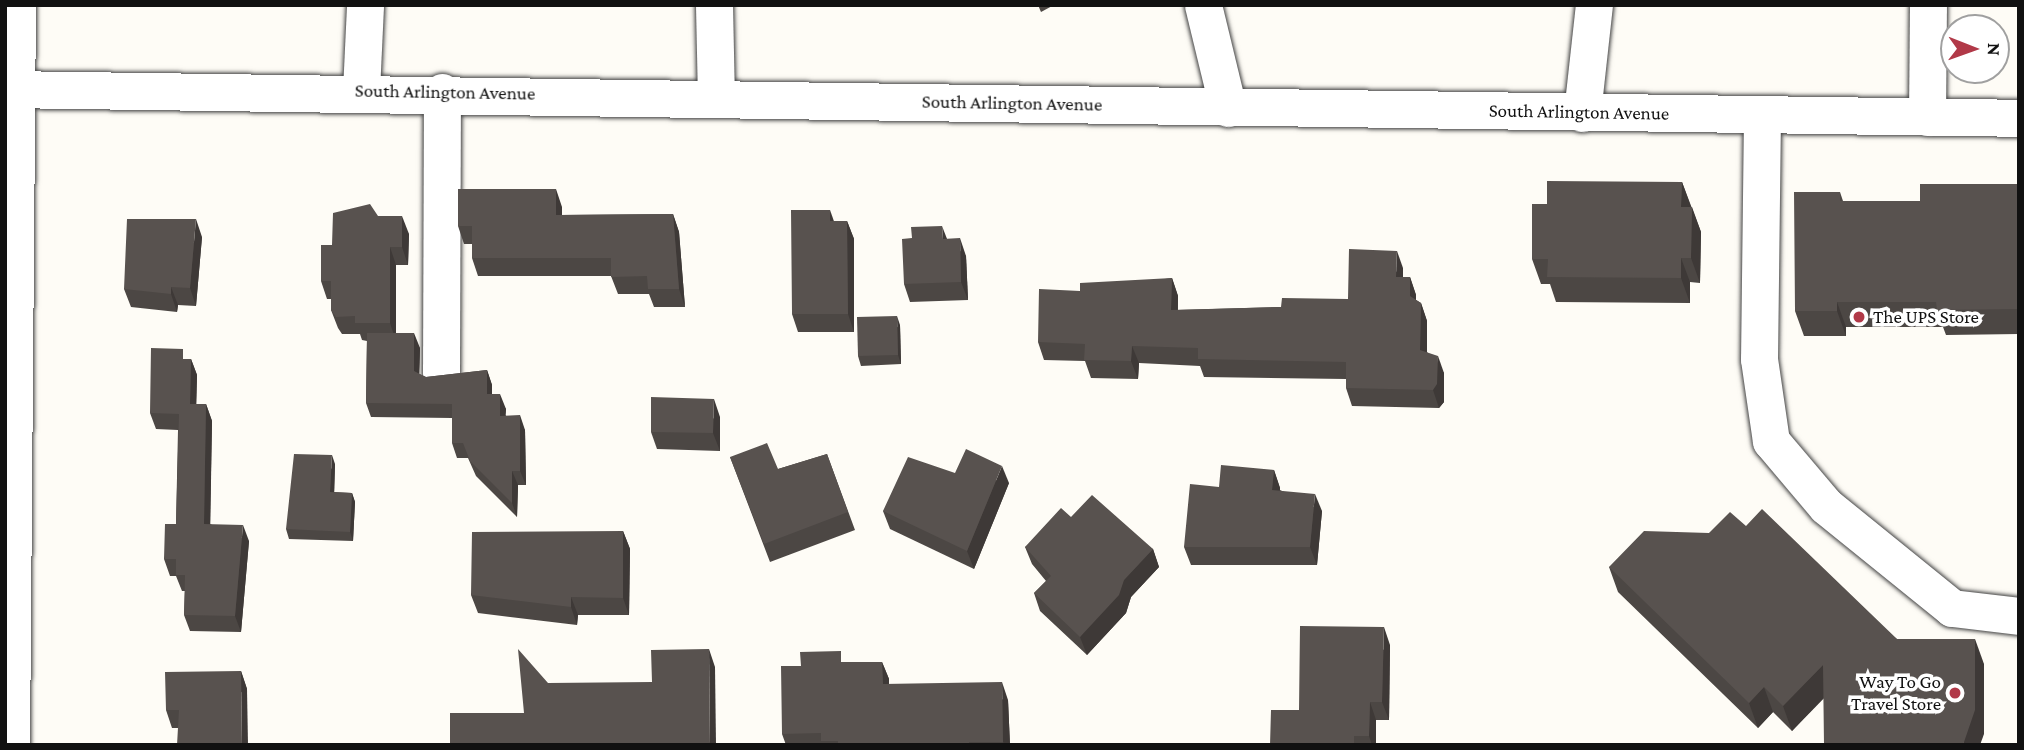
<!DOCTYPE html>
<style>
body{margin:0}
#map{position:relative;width:2024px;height:750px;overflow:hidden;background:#fefcf6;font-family:"Crimson Pro",serif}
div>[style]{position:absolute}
.roads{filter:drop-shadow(0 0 2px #444) drop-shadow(0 0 2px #444)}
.minor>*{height:37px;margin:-18.5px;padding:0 18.5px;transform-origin:18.5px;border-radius:18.5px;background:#fff}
.wall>*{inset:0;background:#4c4744}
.shaded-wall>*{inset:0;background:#3e3937}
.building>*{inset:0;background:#58524f}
.dots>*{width:19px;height:19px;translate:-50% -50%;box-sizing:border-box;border:4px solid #fff;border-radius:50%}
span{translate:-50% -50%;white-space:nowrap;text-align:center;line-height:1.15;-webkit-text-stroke:7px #fff;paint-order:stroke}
.street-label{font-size:19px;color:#111}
.poi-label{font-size:19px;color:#111}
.left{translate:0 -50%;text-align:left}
.right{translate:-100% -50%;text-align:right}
.frame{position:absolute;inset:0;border:7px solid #111;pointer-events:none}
.north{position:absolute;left:1940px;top:14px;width:70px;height:70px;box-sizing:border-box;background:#fff;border:2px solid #a0a0a0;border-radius:50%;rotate:91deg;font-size:19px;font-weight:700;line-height:28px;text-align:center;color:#111}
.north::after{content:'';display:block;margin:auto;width:24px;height:32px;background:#b13948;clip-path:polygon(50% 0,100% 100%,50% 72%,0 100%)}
</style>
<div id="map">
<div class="roads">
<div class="minor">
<div style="left:714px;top:5px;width:92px;rotate:88.8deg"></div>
<div style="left:1203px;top:5px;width:106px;rotate:76.4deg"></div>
<div style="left:5px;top:89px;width:2014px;rotate:0.82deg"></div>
<div style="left:361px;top:91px;width:86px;rotate:-87.3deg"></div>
<div style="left:1582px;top:113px;width:109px;rotate:-83.7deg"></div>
<div style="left:1762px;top:115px;width:244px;rotate:90.7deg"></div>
<div style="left:1759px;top:359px;width:83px;rotate:81.7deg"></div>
<div style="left:1771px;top:441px;width:85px;rotate:49.8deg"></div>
<div style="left:1826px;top:506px;width:162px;rotate:39deg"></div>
<div style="left:1952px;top:608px;width:67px;rotate:6.8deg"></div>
<div style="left:1927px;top:117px;width:112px;rotate:-89.5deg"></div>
<div style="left:441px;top:373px;width:281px;rotate:-89.8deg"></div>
<div style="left:11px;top:745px;width:740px;rotate:-89.54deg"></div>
</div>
</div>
<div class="wall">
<div style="clip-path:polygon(1038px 5px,1054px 5px,1041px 12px)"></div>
<div style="clip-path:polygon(1682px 182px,1701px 232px,1700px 283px,1690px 282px,1690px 303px,1556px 302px,1550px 284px,1541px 284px,1532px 259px,1547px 204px)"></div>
<div style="clip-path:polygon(2019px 184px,2019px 334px,1946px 335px,1943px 327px,1846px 327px,1846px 336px,1804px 336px,1795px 311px,1840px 192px,1843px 201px,1920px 201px)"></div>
<div style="clip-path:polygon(562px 207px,562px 215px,673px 214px,679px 232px,685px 307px,654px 307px,649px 294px,618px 294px,611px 276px,478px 276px,472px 258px,472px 244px,464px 244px,458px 226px)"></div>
<div style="clip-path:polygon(378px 216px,409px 234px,408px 265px,396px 265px,396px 333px,420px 348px,419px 374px,426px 377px,487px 370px,492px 385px,492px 394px,506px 409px,505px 415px,525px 430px,526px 485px,518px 485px,517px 517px,476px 476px,468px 458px,457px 458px,452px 443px,452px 418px,371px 417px,366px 403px,367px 341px,362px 340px,360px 334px,342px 334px,338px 328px,331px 310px,331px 299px,327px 299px,321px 281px)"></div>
<div style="clip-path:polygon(834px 221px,847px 221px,854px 239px,854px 332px,798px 332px,792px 314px)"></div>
<div style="clip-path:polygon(202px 237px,196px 306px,178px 305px,177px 312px,131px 307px,124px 289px)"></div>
<div style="clip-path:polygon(947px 239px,966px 256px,968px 300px,910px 302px,904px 284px)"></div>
<div style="clip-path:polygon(1403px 268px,1403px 277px,1410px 277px,1416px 295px,1416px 300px,1421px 303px,1427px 321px,1427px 352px,1444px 373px,1444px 402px,1439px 408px,1352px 406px,1346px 388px,1346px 379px,1204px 377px,1200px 366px,1139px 363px,1138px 379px,1091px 378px,1085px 361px,1044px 360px,1038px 342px,1080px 291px,1172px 278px,1178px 296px,1178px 310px,1281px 307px,1348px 299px)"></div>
<div style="clip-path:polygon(900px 325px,901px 364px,861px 366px,858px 356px)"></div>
<div style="clip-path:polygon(187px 359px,191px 359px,197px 375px,196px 404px,206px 404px,212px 421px,210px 524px,249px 541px,241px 632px,190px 631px,184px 615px,185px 591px,182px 591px,176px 576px,170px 576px,164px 559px,176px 524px,178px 430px,156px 429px,150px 413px)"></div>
<div style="clip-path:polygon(720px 417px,720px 451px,657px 449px,651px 432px)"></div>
<div style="clip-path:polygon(827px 454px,855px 530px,770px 562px,730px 457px,778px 469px)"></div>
<div style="clip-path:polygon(335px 464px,334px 492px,352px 493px,355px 502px,353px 541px,289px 539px,286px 529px)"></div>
<div style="clip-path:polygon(1274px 470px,1280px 488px,1280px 490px,1322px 511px,1317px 565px,1191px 565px,1184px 547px,1219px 487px)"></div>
<div style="clip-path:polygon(955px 473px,1009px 483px,974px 569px,890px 529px,883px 511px)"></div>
<div style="clip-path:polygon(1071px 517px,1153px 549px,1159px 567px,1131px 597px,1126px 613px,1087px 655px,1040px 611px,1034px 593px,1046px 581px,1032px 564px,1025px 547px)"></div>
<div style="clip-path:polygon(1746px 526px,1897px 639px,1984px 664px,1984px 734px,1823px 698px,1792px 731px,1773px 712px,1758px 728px,1618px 592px,1609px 567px,1709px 533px)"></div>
<div style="clip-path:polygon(623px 531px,630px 549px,629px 615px,578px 615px,577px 625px,478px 613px,471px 595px)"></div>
<div style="clip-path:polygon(1390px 645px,1389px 720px,1376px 720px,1376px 745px,1270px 745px,1299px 710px)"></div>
<div style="clip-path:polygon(844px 662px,882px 662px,889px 679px,889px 684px,1008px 700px,1010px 745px,786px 745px,782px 734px,801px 666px)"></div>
<div style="clip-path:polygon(241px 671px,247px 689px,178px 728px,172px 728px,166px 710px)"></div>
</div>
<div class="shaded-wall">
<div style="clip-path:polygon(1682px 182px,1691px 207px,1681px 207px)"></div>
<div style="clip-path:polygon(556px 189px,562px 207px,562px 233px,556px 215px)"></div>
<div style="clip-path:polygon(1692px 207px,1701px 232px,1700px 283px,1691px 258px)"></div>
<div style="clip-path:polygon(830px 210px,836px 227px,830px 221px)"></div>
<div style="clip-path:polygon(673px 214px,679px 232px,685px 307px,679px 289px)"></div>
<div style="clip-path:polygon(402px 216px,409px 234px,408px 265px,402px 247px)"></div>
<div style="clip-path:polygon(196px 219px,202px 237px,196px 306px,190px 288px)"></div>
<div style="clip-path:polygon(847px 221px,854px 239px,854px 332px,848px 314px)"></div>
<div style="clip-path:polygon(942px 226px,949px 244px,943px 239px)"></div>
<div style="clip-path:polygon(960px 238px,966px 256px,968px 300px,961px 282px)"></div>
<div style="clip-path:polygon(390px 247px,396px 265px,396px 341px,390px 323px)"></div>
<div style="clip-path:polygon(1397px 251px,1403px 268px,1403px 294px,1396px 277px)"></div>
<div style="clip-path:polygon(1681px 258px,1690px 282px,1690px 303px,1681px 278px)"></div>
<div style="clip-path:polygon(1410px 277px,1416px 295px,1416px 314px,1410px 296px)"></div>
<div style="clip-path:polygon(1172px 278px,1178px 296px,1177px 328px,1171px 310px)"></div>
<div style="clip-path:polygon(171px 287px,178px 305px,177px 312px,171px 294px)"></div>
<div style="clip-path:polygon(1837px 302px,1846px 327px,1846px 336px,1837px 311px)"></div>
<div style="clip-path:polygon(1421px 303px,1427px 321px,1427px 368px,1420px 350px)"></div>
<div style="clip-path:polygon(897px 316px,900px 325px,901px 364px,898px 355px)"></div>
<div style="clip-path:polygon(414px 333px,420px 348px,419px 385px,414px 371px)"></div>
<div style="clip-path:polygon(1132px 346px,1139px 363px,1138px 379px,1131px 361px)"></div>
<div style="clip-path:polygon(1438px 356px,1444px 373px,1444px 402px,1439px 408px,1433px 390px)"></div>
<div style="clip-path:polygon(191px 359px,197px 375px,196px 420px,190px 404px)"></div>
<div style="clip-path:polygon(487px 370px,492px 385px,492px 409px,487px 394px)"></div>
<div style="clip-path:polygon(500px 394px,506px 409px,505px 430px,500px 416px)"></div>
<div style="clip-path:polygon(714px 399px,720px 417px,720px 451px,713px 433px)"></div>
<div style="clip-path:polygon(206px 404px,212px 421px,210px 541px,204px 524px)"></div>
<div style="clip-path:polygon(520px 415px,525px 430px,526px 485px,520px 471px)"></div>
<div style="clip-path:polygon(332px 455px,335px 464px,334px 501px,330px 492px)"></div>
<div style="clip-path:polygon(1002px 466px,1009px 483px,974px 569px,967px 551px)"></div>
<div style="clip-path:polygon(1274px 470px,1280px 488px,1278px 507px,1272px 490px)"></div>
<div style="clip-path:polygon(512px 471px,518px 485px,517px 517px,512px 503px)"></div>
<div style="clip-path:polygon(352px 493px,355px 502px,353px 541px,350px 532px)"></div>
<div style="clip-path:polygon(1315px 494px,1322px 511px,1317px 565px,1310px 547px)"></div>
<div style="clip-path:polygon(243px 525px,249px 541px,241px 632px,235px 616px)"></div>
<div style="clip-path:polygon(623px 531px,630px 549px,629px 615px,623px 598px)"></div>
<div style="clip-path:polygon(1153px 549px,1159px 567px,1131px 597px,1126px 613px,1087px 655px,1080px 637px,1124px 580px)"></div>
<div style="clip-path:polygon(571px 597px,578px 615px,577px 625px,571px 607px)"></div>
<div style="clip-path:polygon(1384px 627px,1390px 645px,1389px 720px,1382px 702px)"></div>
<div style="clip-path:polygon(1975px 639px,1984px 664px,1984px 734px,1980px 745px,1963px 745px)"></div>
<div style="clip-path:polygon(709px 649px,715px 667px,716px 745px,710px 745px)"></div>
<div style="clip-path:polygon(882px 662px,889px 679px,889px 702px,883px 684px)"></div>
<div style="clip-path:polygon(1823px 665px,1832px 690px,1792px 731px,1783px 706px)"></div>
<div style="clip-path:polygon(241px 671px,247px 689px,248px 745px,242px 745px)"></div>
<div style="clip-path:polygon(1002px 682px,1008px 700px,1010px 745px,1005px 745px,1003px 742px)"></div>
<div style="clip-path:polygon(1764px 687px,1773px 712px,1758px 728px,1749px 703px)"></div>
<div style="clip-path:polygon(1370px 702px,1376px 720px,1376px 745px,1372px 745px,1369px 736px)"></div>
</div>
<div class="building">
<div style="clip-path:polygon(1547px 181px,1682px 182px,1681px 207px,1692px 207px,1691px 258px,1681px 258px,1681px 278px,1547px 277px,1548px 259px,1532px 259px,1532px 204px,1547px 204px)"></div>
<div style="clip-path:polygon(1920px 184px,2019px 184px,2019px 309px,1937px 310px,1936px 302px,1837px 302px,1837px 311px,1795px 311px,1794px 192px,1840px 192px,1840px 201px,1920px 201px)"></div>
<div style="clip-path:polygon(458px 189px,556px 189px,556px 215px,673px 214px,679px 289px,648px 289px,647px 276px,611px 277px,611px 258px,472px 258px,472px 226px,458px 226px)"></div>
<div style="clip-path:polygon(370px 204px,378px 216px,402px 216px,402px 247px,390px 247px,390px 323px,355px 323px,355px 316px,336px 317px,331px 310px,331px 281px,321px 281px,321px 245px,332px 245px,333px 213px)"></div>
<div style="clip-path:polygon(791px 210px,830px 210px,830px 221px,847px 221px,848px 314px,792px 314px)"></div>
<div style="clip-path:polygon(127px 219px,196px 219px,190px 288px,171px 287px,171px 294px,124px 289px)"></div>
<div style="clip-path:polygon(942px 226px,943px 239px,960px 238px,961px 282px,904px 284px,902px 239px,912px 238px,911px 227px)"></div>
<div style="clip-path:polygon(1349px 249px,1397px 251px,1396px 277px,1410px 277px,1410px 296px,1421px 303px,1420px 350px,1438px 356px,1437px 384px,1433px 390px,1346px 388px,1346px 362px,1198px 359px,1198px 348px,1132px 346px,1131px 361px,1084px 360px,1085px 344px,1038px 342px,1039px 289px,1080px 291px,1080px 283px,1172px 278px,1171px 310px,1281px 307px,1282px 298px,1348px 299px)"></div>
<div style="clip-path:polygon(897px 316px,898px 355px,858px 356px,857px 317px)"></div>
<div style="clip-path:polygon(367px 333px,414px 333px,414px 371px,426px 377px,487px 370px,487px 394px,500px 394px,500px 416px,520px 415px,520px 471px,512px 471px,512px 503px,470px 461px,463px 443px,452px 443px,452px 404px,366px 403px)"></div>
<div style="clip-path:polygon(151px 348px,183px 349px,183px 359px,191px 359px,190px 404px,206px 404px,204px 524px,243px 525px,235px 616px,184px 615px,185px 575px,176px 575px,176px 559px,164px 559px,165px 524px,176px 524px,179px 414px,150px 413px)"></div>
<div style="clip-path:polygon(651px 397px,714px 399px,713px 433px,651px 432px)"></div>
<div style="clip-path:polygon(767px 443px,778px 469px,827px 454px,848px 512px,764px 544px,730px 457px)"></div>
<div style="clip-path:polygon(966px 449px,1002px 466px,967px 551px,883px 511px,908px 457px,955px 473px)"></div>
<div style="clip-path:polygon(294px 454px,332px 455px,330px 492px,352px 493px,350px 532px,286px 529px)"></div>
<div style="clip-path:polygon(1221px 465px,1274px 470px,1272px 490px,1315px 494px,1310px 547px,1184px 547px,1190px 484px,1219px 487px)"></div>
<div style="clip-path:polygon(1092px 495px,1153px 549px,1124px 580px,1119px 595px,1080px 637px,1034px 593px,1051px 576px,1025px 547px,1061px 508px,1071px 517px)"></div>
<div style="clip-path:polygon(1762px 509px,1897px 639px,1975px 639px,1975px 710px,1963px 745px,1824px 745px,1823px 665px,1783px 706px,1764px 687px,1749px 703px,1609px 567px,1644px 531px,1709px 533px,1730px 512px,1746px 526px)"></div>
<div style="clip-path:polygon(623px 531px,623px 598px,571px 597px,571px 607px,471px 595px,472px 532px)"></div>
<div style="clip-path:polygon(1300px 626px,1384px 627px,1382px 702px,1370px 702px,1369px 736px,1354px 736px,1354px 745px,1270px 745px,1271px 710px,1299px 710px)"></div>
<div style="clip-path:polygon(518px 649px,548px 683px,652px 682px,651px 650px,709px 649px,710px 745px,450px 745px,450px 713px,524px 713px)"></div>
<div style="clip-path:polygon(841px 651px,841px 662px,882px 662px,883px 684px,1002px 682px,1003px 742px,969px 742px,969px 745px,838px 745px,838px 741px,821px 741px,821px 733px,782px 734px,781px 666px,801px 666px,800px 652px)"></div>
<div style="clip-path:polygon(241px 671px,242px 745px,177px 745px,179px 710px,166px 710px,165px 672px)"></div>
</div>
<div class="dots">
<div style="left:1859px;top:317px;background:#b13948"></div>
<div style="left:1955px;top:693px;background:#b13948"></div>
</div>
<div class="street-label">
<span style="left:445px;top:92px;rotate:1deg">South Arlington Avenue</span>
<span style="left:1012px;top:103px;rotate:1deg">South Arlington Avenue</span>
<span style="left:1579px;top:112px;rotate:1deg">South Arlington Avenue</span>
</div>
<div class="poi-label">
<span class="left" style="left:1873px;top:317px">The UPS Store</span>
<span class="right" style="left:1941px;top:693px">Way To Go<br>Travel Store</span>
</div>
<div class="frame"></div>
<div class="north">N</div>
</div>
